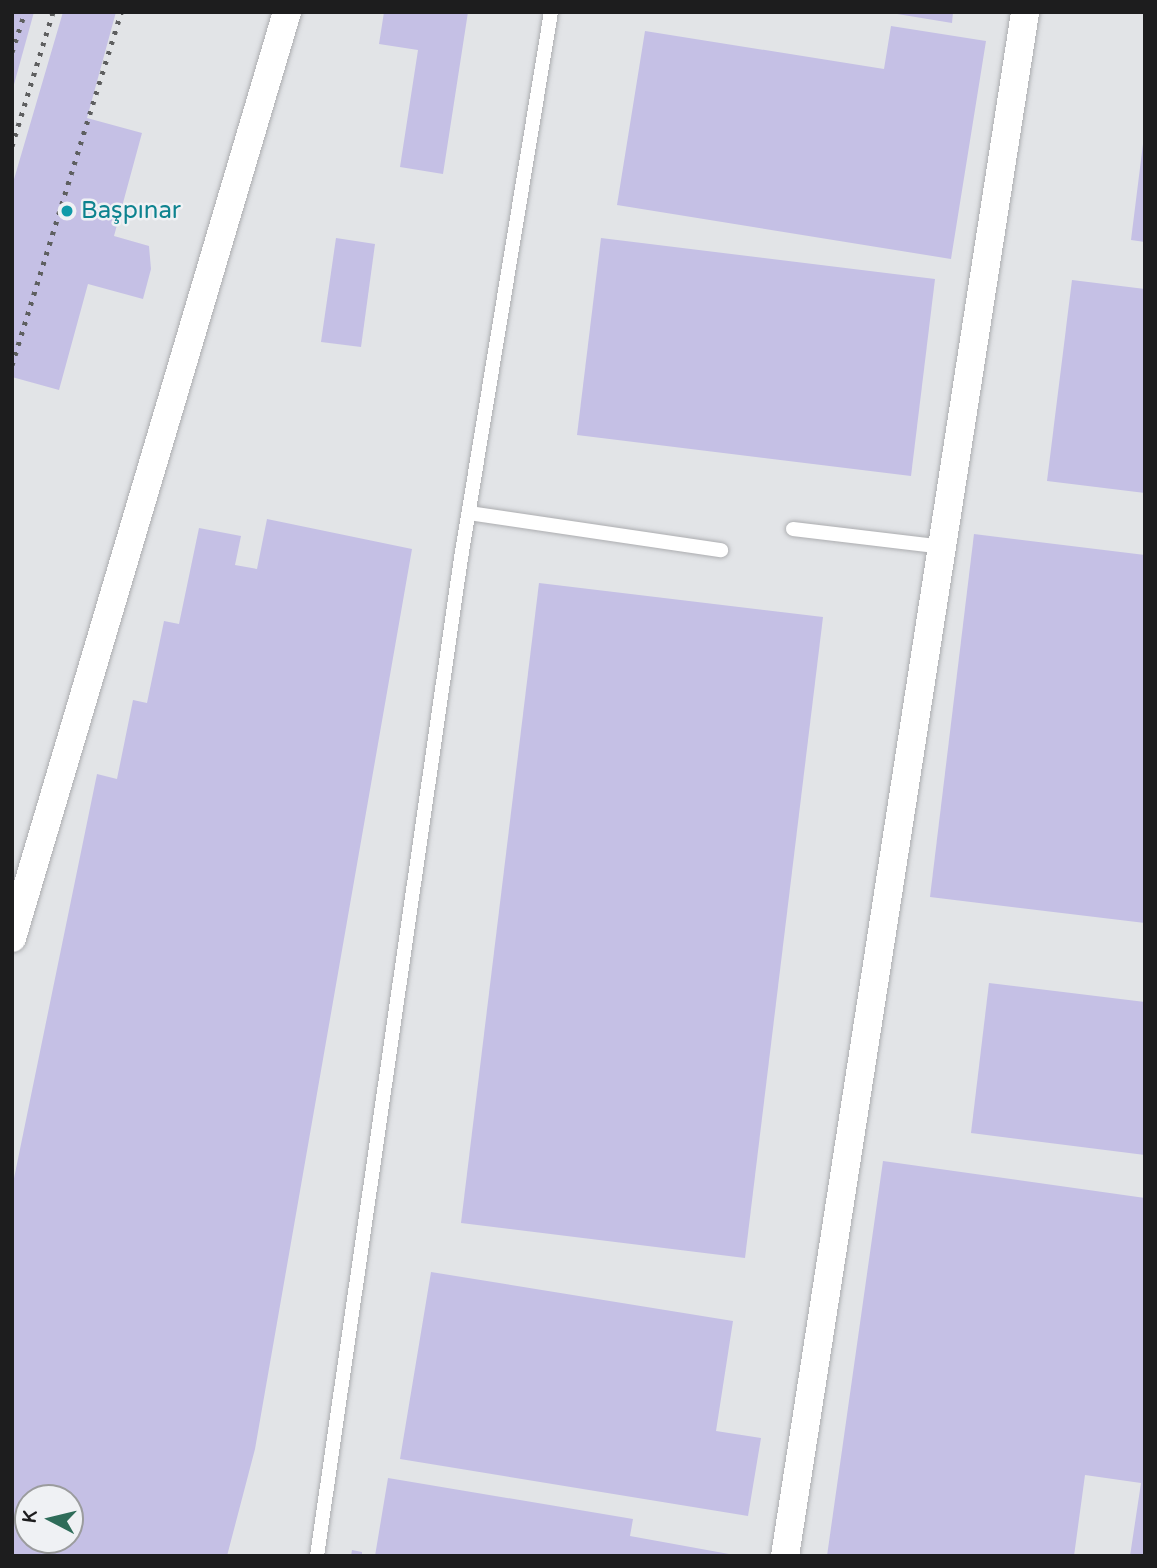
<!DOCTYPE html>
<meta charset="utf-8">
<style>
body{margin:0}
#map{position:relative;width:1157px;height:1568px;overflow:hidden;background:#e2e4e7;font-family:"Varela Round",sans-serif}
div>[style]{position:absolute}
.building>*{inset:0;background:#c5c0e5}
.roads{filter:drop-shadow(0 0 2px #acadb0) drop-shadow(0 0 2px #acadb0)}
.service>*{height:14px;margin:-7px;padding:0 7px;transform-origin:7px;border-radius:7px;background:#fff}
.minor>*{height:28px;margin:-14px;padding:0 14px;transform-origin:14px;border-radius:14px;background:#fff}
.rail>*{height:5px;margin-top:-2.5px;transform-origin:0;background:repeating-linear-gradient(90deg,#5e5f60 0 3.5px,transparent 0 10.5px)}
.dots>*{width:19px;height:19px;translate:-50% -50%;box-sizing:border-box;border:4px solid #eff1f4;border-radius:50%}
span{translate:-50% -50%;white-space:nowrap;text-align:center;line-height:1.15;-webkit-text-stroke:5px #eff1f4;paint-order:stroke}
.culture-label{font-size:24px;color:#0d838f}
.left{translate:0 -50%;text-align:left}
.frame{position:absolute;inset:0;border:14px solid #1d1d1e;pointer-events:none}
.north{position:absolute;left:14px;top:1484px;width:70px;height:70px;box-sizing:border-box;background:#eff1f4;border:2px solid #9b9c9e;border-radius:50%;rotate:277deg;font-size:19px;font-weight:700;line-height:28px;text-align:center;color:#1d1d1e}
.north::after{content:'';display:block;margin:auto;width:24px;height:32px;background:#2e6c59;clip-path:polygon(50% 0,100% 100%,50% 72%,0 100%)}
</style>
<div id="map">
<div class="building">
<div style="clip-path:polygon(12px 12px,34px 12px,13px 88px,12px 88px)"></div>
<div style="clip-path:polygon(63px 12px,116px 12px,87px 118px,142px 133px,114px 236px,149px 246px,151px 269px,143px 299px,88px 284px,59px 390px,12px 377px,12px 186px)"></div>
<div style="clip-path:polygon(384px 12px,468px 12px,443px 174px,400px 167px,418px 50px,379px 44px)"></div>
<div style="clip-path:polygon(885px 12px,953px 12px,952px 23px)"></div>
<div style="clip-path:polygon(891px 26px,986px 41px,951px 259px,617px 205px,645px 31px,884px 69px)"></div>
<div style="clip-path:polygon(1143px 144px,1145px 144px,1145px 242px,1131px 240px)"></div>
<div style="clip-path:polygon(336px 238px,375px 244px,361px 347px,321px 342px)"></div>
<div style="clip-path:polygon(601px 238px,935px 279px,911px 476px,577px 435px)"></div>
<div style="clip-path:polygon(1072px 280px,1145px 289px,1145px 493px,1047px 481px)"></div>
<div style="clip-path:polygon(evenodd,267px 519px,412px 549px,255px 1449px,227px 1556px,12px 1556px,12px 1188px,97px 774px,117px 779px,133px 700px,147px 703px,164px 621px,179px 624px,199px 528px,241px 536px,235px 565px,257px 569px,267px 519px,28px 1498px,70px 1498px,70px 1540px,28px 1540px,28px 1498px)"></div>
<div style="clip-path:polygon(974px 534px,1145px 555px,1145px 923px,930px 897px)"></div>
<div style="clip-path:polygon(539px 583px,823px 617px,745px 1258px,461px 1223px)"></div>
<div style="clip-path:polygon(989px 983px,1145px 1002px,1145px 1155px,971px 1133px)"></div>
<div style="clip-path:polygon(883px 1161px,1145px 1198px,1145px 1556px,1130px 1556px,1141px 1483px,1085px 1475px,1074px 1556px,827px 1556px)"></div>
<div style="clip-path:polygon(431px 1272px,733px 1321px,716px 1431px,761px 1438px,748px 1516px,400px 1459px)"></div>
<div style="clip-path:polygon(388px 1478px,633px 1519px,630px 1536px,740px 1556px,375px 1556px)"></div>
<div style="clip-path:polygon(352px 1550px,362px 1552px,362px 1556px,351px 1556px)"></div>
</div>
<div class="roads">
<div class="service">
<div style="left:469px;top:513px;width:255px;rotate:8.4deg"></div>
<div style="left:793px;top:529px;width:152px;rotate:6.8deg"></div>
<div style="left:317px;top:1556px;width:1008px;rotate:-81.79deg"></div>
<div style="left:461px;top:558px;width:553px;rotate:-80.64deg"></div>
</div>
<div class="minor">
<div style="left:12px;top:938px;width:966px;rotate:-73.46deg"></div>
<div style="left:785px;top:1556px;width:1563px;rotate:-81.16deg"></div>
</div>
</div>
<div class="rail">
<div style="left:12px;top:52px;width:42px;rotate:-72deg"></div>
<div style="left:12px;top:146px;width:140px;rotate:-73deg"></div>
<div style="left:12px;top:365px;width:369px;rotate:-72.8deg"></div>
</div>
<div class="dots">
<div style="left:67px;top:211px;background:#0f9aa8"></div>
</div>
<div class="culture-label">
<span class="left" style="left:81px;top:211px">Başpınar</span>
</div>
<div class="frame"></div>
<div class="north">K</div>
</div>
